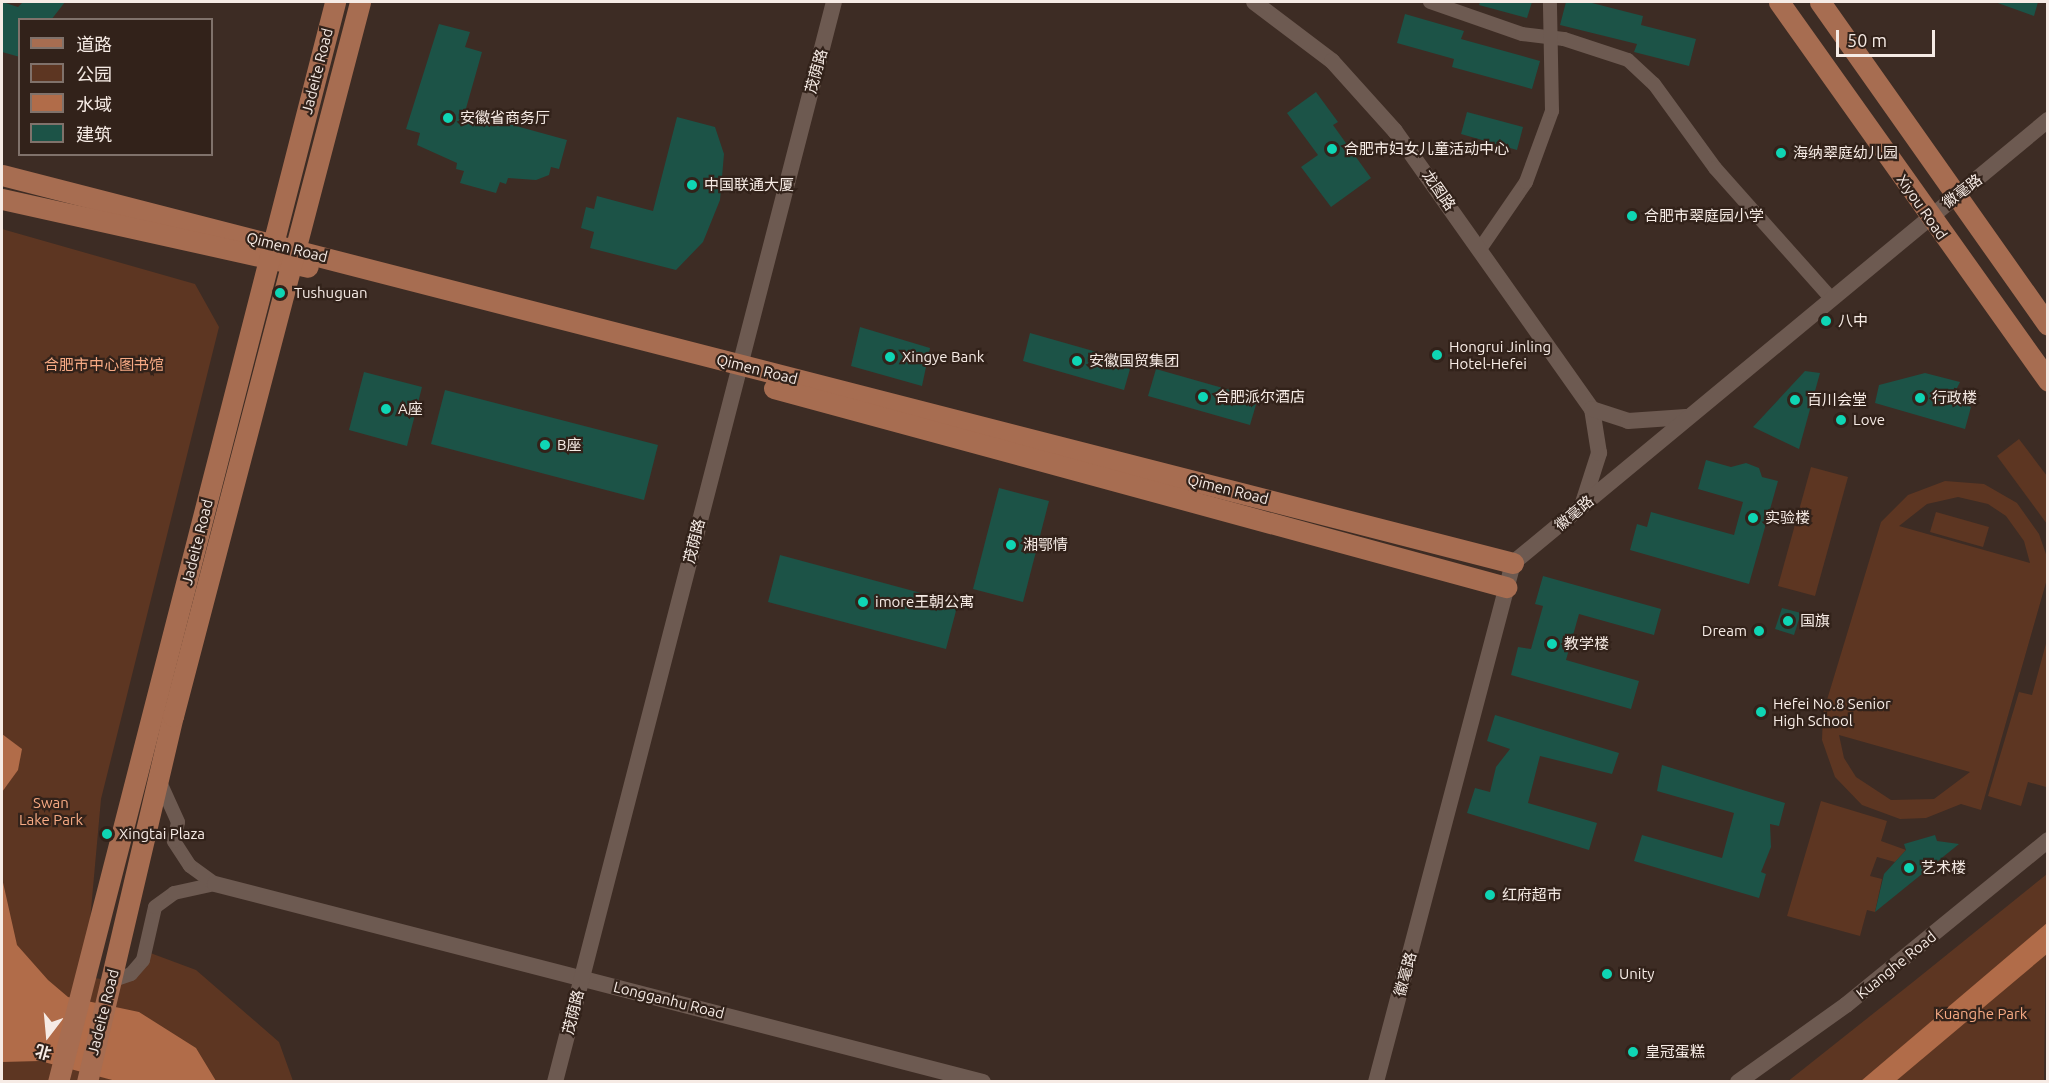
<!DOCTYPE html>
<meta charset="utf-8">
<style>
body{margin:0}
#map{position:relative;width:2049px;height:1083px;overflow:hidden;background:#3d2c24;font-family:Ubuntu,"Noto Sans SC",sans-serif}
div>[style]{position:absolute}
.green>*{inset:0;background:#5d3622}
.water>*{inset:0;background:#b16c49}
.building>*{inset:0;background:#1c5347}
.minor>*{height:14px;margin:-7px;padding:0 7px;transform-origin:7px;border-radius:7px;background:#6d5a51}
.tertiary>*{height:16px;margin:-8px;padding:0 8px;transform-origin:8px;border-radius:8px;background:#6d5a51}
.primary>*{height:21px;margin:-10.5px;padding:0 10.5px;transform-origin:10.5px;border-radius:10.5px;background:#a76d51}
.dots>*{width:16px;height:16px;translate:-50% -50%;box-sizing:border-box;border:3px solid #32221a;border-radius:50%}
span{translate:-50% -50%;white-space:nowrap;text-align:center;line-height:1.15;-webkit-text-stroke:4.5px #32221a;paint-order:stroke}
.street-label{font-size:15px;color:#f6ebe5}
.poi-label{font-size:15px;color:#f6ebe5}
.left{translate:0 -50%;text-align:left}
.right{translate:-100% -50%;text-align:right}
.park-label{font-size:15px;color:#f7aa84}
.frame{position:absolute;inset:0;border:3px solid #f6ebe5;pointer-events:none}
.legend{position:absolute;left:18px;top:18px;width:195px;height:138px;box-sizing:border-box;background:#32221a;border:2px solid #80726b;margin:0;padding:8px 10px;list-style:none;font-size:18px;color:#f6ebe5}
.legend li{display:flex;align-items:center;gap:12px;height:30px}
.legend b{width:30px;border:2px solid #80726b}
.north{position:absolute;left:18px;top:1005px;width:60px;height:60px;-webkit-text-stroke:4px #32221a;paint-order:stroke;rotate:196deg;font-size:16px;font-weight:700;line-height:24px;text-align:center;color:#f6ebe5}
.north::after{content:'';display:block;margin:auto;width:21px;height:27px;background:#f6ebe5;clip-path:polygon(50% 0,100% 100%,50% 72%,0 100%)}
.scale{position:absolute;left:1836px;top:30px;width:99px;height:27px;box-sizing:border-box;border:3px solid #f6ebe5;border-top:0;padding-left:8px;font-size:18px;line-height:21px;white-space:nowrap;color:#f6ebe5;-webkit-text-stroke:4px #32221a;paint-order:stroke}
</style>
<div id="map">
<div class="green">
<div style="clip-path:polygon(2px 229px,195px 284px,219px 327px,101px 799px,85px 976px,111px 981px,131px 974px,145px 951px,196px 970px,279px 1042px,293px 1081px,2px 1081px)"></div>
<div style="clip-path:polygon(2019px 439px,2047px 476px,2047px 524px,1997px 456px)"></div>
<div style="clip-path:polygon(1811px 467px,1848px 477px,1815px 596px,1778px 586px)"></div>
<div style="clip-path:polygon(evenodd,1945px 481px,1984px 484px,2017px 503px,2039px 534px,2047px 557px,2047px 579px,1981px 810px,1961px 804px,1926px 818px,1900px 819px,1862px 805px,1835px 777px,1822px 740px,1823px 713px,1881px 522px,1908px 495px,1945px 481px,1958px 497px,1988px 504px,2006px 516px,2024px 541px,2030px 563px,1899px 526px,1927px 504px,1958px 497px,1945px 481px,1839px 735px,1970px 772px,1934px 799px,1891px 800px,1856px 777px,1844px 758px,1839px 735px)"></div>
<div style="clip-path:polygon(1936px 512px,1989px 527px,1983px 547px,1930px 532px)"></div>
<div style="clip-path:polygon(2047px 640px,2047px 783px,2046px 787px,2028px 782px,2021px 806px,1988px 796px,2019px 692px,2032px 695px)"></div>
<div style="clip-path:polygon(1821px 801px,1887px 821px,1881px 841px,1906px 850px,1895px 862px,1877px 857px,1870px 876px,1882px 879px,1875px 912px,1867px 910px,1860px 936px,1787px 916px)"></div>
<div style="clip-path:polygon(2047px 874px,2044px 1081px,1787px 1082px,1913px 982px)"></div>
</div>
<div class="water">
<div style="clip-path:polygon(2px 734px,22px 749px,18px 770px,2px 792px)"></div>
<div style="clip-path:polygon(2px 878px,17px 945px,48px 980px,68px 997px,139px 1012px,196px 1048px,216px 1081px,116px 1081px,40px 1061px,2px 1062px)"></div>
<div style="clip-path:polygon(2047px 923px,2047px 954px,1896px 1081px,1861px 1081px)"></div>
</div>
<div class="building">
<div style="clip-path:polygon(2px 2px,18px 7px,23px 2px,65px 2px,51px 20px,20px 20px,20px 57px,2px 52px)"></div>
<div style="clip-path:polygon(1480px 2px,1532px 2px,1527px 18px,1479px 5px)"></div>
<div style="clip-path:polygon(1566px 2px,1588px 2px,1643px 16px,1641px 25px,1696px 39px,1689px 66px,1634px 52px,1637px 44px,1560px 25px)"></div>
<div style="clip-path:polygon(1995px 2px,2038px 2px,2034px 16px)"></div>
<div style="clip-path:polygon(1405px 14px,1464px 31px,1461px 39px,1540px 61px,1532px 89px,1452px 67px,1454px 59px,1397px 43px)"></div>
<div style="clip-path:polygon(439px 24px,470px 32px,465px 47px,482px 52px,465px 112px,567px 140px,559px 169px,551px 167px,549px 175px,536px 180px,508px 178px,506px 184px,500px 182px,496px 193px,460px 183px,464px 171px,456px 169px,457px 163px,417px 145px,420px 133px,406px 129px)"></div>
<div style="clip-path:polygon(1316px 92px,1338px 122px,1333px 125px,1371px 178px,1331px 207px,1301px 167px,1318px 155px,1287px 113px)"></div>
<div style="clip-path:polygon(1467px 112px,1523px 127px,1517px 150px,1461px 134px)"></div>
<div style="clip-path:polygon(677px 117px,715px 127px,724px 154px,720px 200px,703px 242px,676px 270px,590px 248px,594px 232px,581px 228px,586px 207px,594px 209px,597px 196px,653px 211px)"></div>
<div style="clip-path:polygon(860px 327px,930px 348px,922px 386px,851px 366px)"></div>
<div style="clip-path:polygon(1030px 333px,1132px 362px,1124px 390px,1023px 361px)"></div>
<div style="clip-path:polygon(1156px 369px,1258px 398px,1250px 425px,1148px 396px)"></div>
<div style="clip-path:polygon(1805px 371px,1820px 373px,1799px 449px,1753px 427px)"></div>
<div style="clip-path:polygon(364px 372px,422px 387px,407px 446px,349px 430px)"></div>
<div style="clip-path:polygon(1925px 373px,1960px 382px,1956px 390px,1966px 394px,1962px 404px,1971px 407px,1965px 429px,1875px 403px,1879px 385px)"></div>
<div style="clip-path:polygon(445px 390px,658px 445px,644px 500px,431px 444px)"></div>
<div style="clip-path:polygon(1706px 460px,1731px 467px,1746px 463px,1759px 468px,1762px 477px,1778px 481px,1749px 584px,1630px 550px,1637px 524px,1647px 527px,1651px 512px,1734px 535px,1743px 502px,1698px 489px)"></div>
<div style="clip-path:polygon(999px 488px,1049px 501px,1023px 602px,973px 589px)"></div>
<div style="clip-path:polygon(780px 555px,958px 603px,946px 649px,768px 602px)"></div>
<div style="clip-path:polygon(1543px 576px,1661px 609px,1654px 635px,1579px 614px,1566px 660px,1639px 681px,1631px 709px,1511px 675px,1518px 647px,1531px 649px,1543px 606px,1535px 604px)"></div>
<div style="clip-path:polygon(1782px 608px,1801px 613px,1794px 635px,1775px 629px)"></div>
<div style="clip-path:polygon(1495px 715px,1619px 753px,1612px 774px,1540px 756px,1528px 803px,1597px 823px,1589px 850px,1467px 813px,1475px 788px,1490px 792px,1496px 767px,1510px 749px,1487px 741px)"></div>
<div style="clip-path:polygon(1662px 765px,1785px 803px,1779px 826px,1770px 824px,1771px 847px,1761px 872px,1766px 874px,1759px 898px,1634px 861px,1642px 835px,1722px 858px,1734px 813px,1657px 791px)"></div>
<div style="clip-path:polygon(1935px 835px,1937px 841px,1959px 844px,1875px 912px,1884px 874px,1906px 850px,1904px 844px)"></div>
</div>
<div class="minor">
<div style="left:1430px;top:2px;width:97px;rotate:19.2deg"></div>
<div style="left:1522px;top:34px;width:42px;rotate:6.8deg"></div>
<div style="left:1564px;top:39px;width:67px;rotate:18.2deg"></div>
<div style="left:1628px;top:60px;width:35px;rotate:43deg"></div>
<div style="left:1654px;top:84px;width:104px;rotate:54deg"></div>
<div style="left:1715px;top:168px;width:173px;rotate:48.3deg"></div>
<div style="left:1480px;top:249px;width:81px;rotate:-55.5deg"></div>
<div style="left:1526px;top:182px;width:76px;rotate:-69.9deg"></div>
<div style="left:1552px;top:111px;width:109px;rotate:-91.1deg"></div>
<div style="left:111px;top:981px;width:21px;rotate:-19deg"></div>
<div style="left:131px;top:974px;width:18px;rotate:-49deg"></div>
<div style="left:143px;top:960px;width:54px;rotate:-77.2deg"></div>
<div style="left:155px;top:907px;width:24px;rotate:-36deg"></div>
<div style="left:174px;top:893px;width:42px;rotate:-12.4deg"></div>
<div style="left:215px;top:884px;width:31px;rotate:-144deg"></div>
<div style="left:190px;top:866px;width:30px;rotate:-123deg"></div>
<div style="left:174px;top:841px;width:19px;rotate:-78deg"></div>
<div style="left:178px;top:822px;width:46px;rotate:-114.3deg"></div>
</div>
<div class="tertiary">
<div style="left:1254px;top:2px;width:98px;rotate:37.1deg"></div>
<div style="left:1332px;top:61px;width:94px;rotate:48deg"></div>
<div style="left:1395px;top:131px;width:341px;rotate:54.7deg"></div>
<div style="left:1582px;top:506px;width:56px;rotate:-72.2deg"></div>
<div style="left:1599px;top:453px;width:45px;rotate:-99deg"></div>
<div style="left:1592px;top:409px;width:38px;rotate:18deg"></div>
<div style="left:1628px;top:421px;width:58px;rotate:-3.9deg"></div>
<div style="left:215px;top:884px;width:793px;rotate:14.46deg"></div>
<div style="left:555px;top:1082px;width:1115px;rotate:-75.52deg"></div>
<div style="left:1376px;top:1082px;width:537px;rotate:-75.21deg"></div>
<div style="left:1513px;top:563px;width:695px;rotate:-39.63deg"></div>
<div style="left:1738px;top:1082px;width:133px;rotate:-35.5deg"></div>
<div style="left:1846px;top:1005px;width:261px;rotate:-39.2deg"></div>
</div>
<div class="primary">
<div style="left:1779px;top:2px;width:465px;rotate:54.6deg"></div>
<div style="left:1820px;top:2px;width:395px;rotate:54.8deg"></div>
<div style="left:2px;top:175px;width:1560px;rotate:14.4deg"></div>
<div style="left:2px;top:199px;width:313px;rotate:12.5deg"></div>
<div style="left:774px;top:388px;width:759px;rotate:15.21deg"></div>
<div style="left:58px;top:1082px;width:1115px;rotate:-75.61deg"></div>
<div style="left:87px;top:1082px;width:376px;rotate:-76.8deg"></div>
<div style="left:173px;top:716px;width:738px;rotate:-75.32deg"></div>
</div>
<div class="dots">
<div style="left:448px;top:118px;background:#0fd5b4"></div>
<div style="left:1332px;top:149px;background:#0fd5b4"></div>
<div style="left:1781px;top:153px;background:#0fd5b4"></div>
<div style="left:692px;top:185px;background:#0fd5b4"></div>
<div style="left:1632px;top:216px;background:#0fd5b4"></div>
<div style="left:280px;top:293px;background:#0fd5b4"></div>
<div style="left:1826px;top:321px;background:#0fd5b4"></div>
<div style="left:1437px;top:355px;background:#0fd5b4"></div>
<div style="left:890px;top:357px;background:#0fd5b4"></div>
<div style="left:1077px;top:361px;background:#0fd5b4"></div>
<div style="left:1203px;top:397px;background:#0fd5b4"></div>
<div style="left:1920px;top:398px;background:#0fd5b4"></div>
<div style="left:1795px;top:400px;background:#0fd5b4"></div>
<div style="left:386px;top:409px;background:#0fd5b4"></div>
<div style="left:1841px;top:420px;background:#0fd5b4"></div>
<div style="left:545px;top:445px;background:#0fd5b4"></div>
<div style="left:1753px;top:518px;background:#0fd5b4"></div>
<div style="left:1011px;top:545px;background:#0fd5b4"></div>
<div style="left:863px;top:602px;background:#0fd5b4"></div>
<div style="left:1788px;top:621px;background:#0fd5b4"></div>
<div style="left:1759px;top:631px;background:#0fd5b4"></div>
<div style="left:1552px;top:644px;background:#0fd5b4"></div>
<div style="left:1761px;top:712px;background:#0fd5b4"></div>
<div style="left:107px;top:834px;background:#0fd5b4"></div>
<div style="left:1909px;top:868px;background:#0fd5b4"></div>
<div style="left:1490px;top:895px;background:#0fd5b4"></div>
<div style="left:1607px;top:974px;background:#0fd5b4"></div>
<div style="left:1633px;top:1052px;background:#0fd5b4"></div>
</div>
<div class="street-label">
<span style="left:317px;top:71px;rotate:-76deg">Jadeite Road</span>
<span style="left:816px;top:71px;rotate:-75deg">茂荫路</span>
<span style="left:1439px;top:190px;rotate:55deg">龙图路</span>
<span style="left:1962px;top:191px;rotate:-37deg">徽毫路</span>
<span style="left:1922px;top:207px;rotate:55deg">Xiyou Road</span>
<span style="left:287px;top:247px;rotate:14deg">Qimen Road</span>
<span style="left:757px;top:369px;rotate:14deg">Qimen Road</span>
<span style="left:1228px;top:489px;rotate:14deg">Qimen Road</span>
<span style="left:1574px;top:513px;rotate:-40deg">徽毫路</span>
<span style="left:694px;top:541px;rotate:-76deg">茂荫路</span>
<span style="left:197px;top:542px;rotate:-76deg">Jadeite Road</span>
<span style="left:1896px;top:965px;rotate:-39deg">Kuanghe Road</span>
<span style="left:1405px;top:974px;rotate:-75deg">徽毫路</span>
<span style="left:669px;top:1000px;rotate:14deg">Longganhu Road</span>
<span style="left:103px;top:1012px;rotate:-76deg">Jadeite Road</span>
<span style="left:573px;top:1012px;rotate:-76deg">茂荫路</span>
</div>
<div class="poi-label">
<span class="left" style="left:460px;top:118px">安徽省商务厅</span>
<span class="left" style="left:1344px;top:149px">合肥市妇女儿童活动中心</span>
<span class="left" style="left:1793px;top:153px">海纳翠庭幼儿园</span>
<span class="left" style="left:704px;top:185px">中国联通大厦</span>
<span class="left" style="left:1644px;top:216px">合肥市翠庭园小学</span>
<span class="left" style="left:294px;top:293px">Tushuguan</span>
<span class="left" style="left:1838px;top:321px">八中</span>
<span class="left" style="left:1449px;top:355px">Hongrui Jinling<br>Hotel-Hefei</span>
<span class="left" style="left:902px;top:357px">Xingye Bank</span>
<span class="left" style="left:1089px;top:361px">安徽国贸集团</span>
<span class="left" style="left:1215px;top:397px">合肥派尔酒店</span>
<span class="left" style="left:1932px;top:398px">行政楼</span>
<span class="left" style="left:1807px;top:400px">百川会堂</span>
<span class="left" style="left:398px;top:409px">A座</span>
<span class="left" style="left:1853px;top:420px">Love</span>
<span class="left" style="left:557px;top:445px">B座</span>
<span class="left" style="left:1765px;top:518px">实验楼</span>
<span class="left" style="left:1023px;top:545px">湘鄂情</span>
<span class="left" style="left:875px;top:602px">imore王朝公寓</span>
<span class="left" style="left:1800px;top:621px">国旗</span>
<span class="right" style="left:1747px;top:631px">Dream</span>
<span class="left" style="left:1564px;top:644px">教学楼</span>
<span class="left" style="left:1773px;top:712px">Hefei No.8 Senior<br>High School</span>
<span class="left" style="left:119px;top:834px">Xingtai Plaza</span>
<span class="left" style="left:1921px;top:868px">艺术楼</span>
<span class="left" style="left:1502px;top:895px">红府超市</span>
<span class="left" style="left:1619px;top:974px">Unity</span>
<span class="left" style="left:1645px;top:1052px">皇冠蛋糕</span>
</div>
<div class="park-label">
<span style="left:104px;top:365px">合肥市中心图书馆</span>
<span style="left:51px;top:811px">Swan<br>Lake Park</span>
<span style="left:1981px;top:1014px">Kuanghe Park</span>
</div>
<div class="frame"></div>
<ul class="legend">
<li><b style="height:8px;background:#a76d51"></b>道路</li>
<li><b style="height:16px;background:#5d3622"></b>公园</li>
<li><b style="height:16px;background:#b16c49"></b>水域</li>
<li><b style="height:16px;background:#1c5347"></b>建筑</li>
</ul>
<div class="north">北</div>
<div class="scale">50 m</div>
</div>
